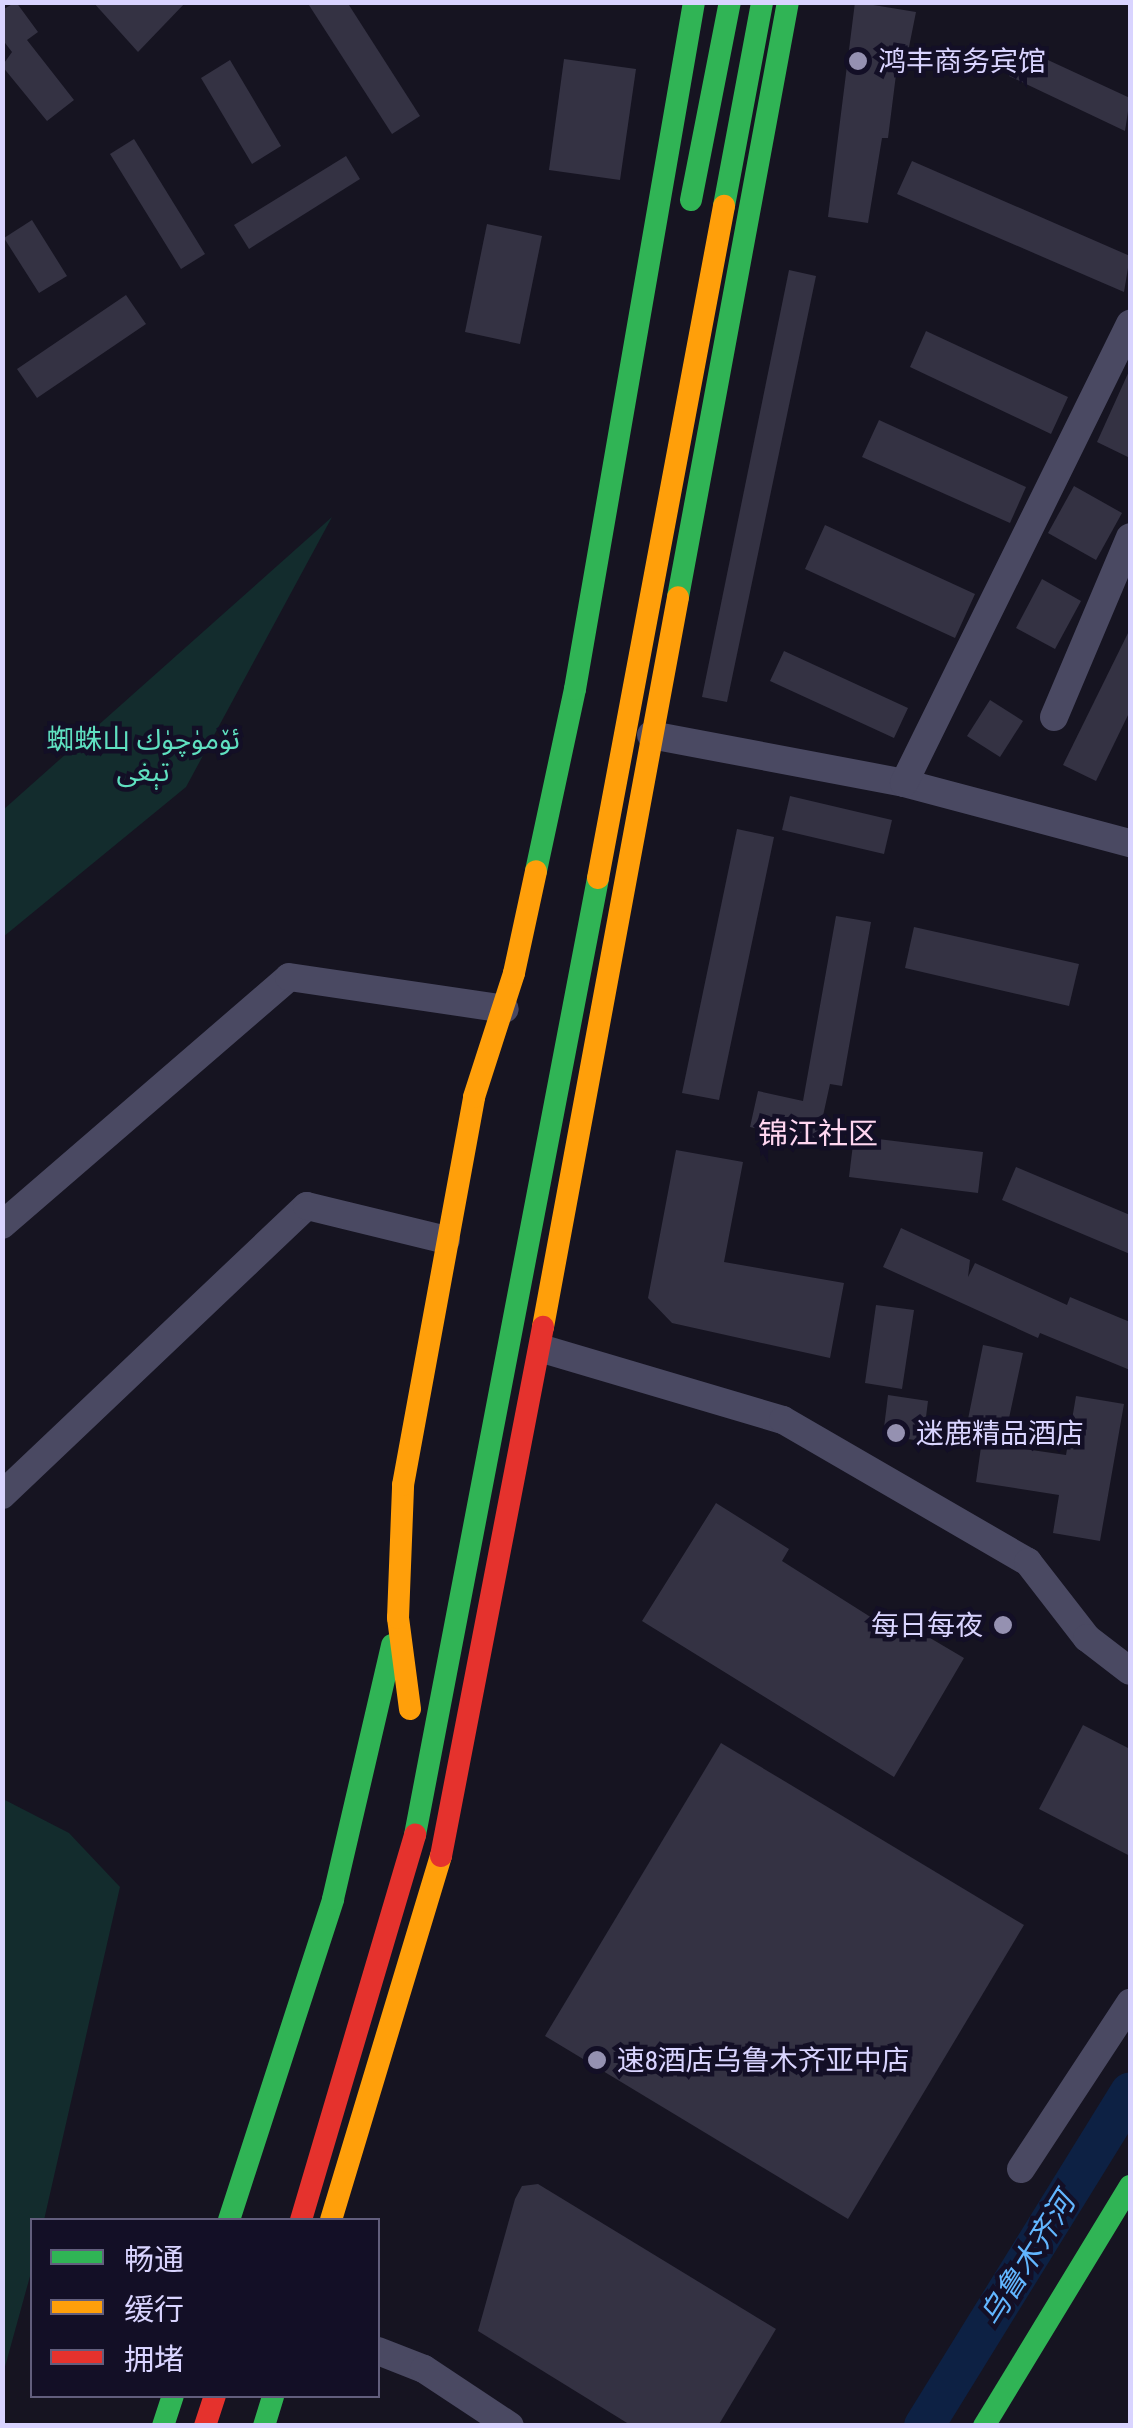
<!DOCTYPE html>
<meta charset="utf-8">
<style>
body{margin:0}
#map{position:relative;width:1133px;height:2428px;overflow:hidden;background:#161421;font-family:"Archivo Narrow","Noto Sans Arabic","Noto Sans SC",sans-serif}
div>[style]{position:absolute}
.green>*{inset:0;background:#132c2d}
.river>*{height:40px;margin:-20px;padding:0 20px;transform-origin:20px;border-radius:20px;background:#0d2144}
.building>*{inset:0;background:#343243}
.street>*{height:28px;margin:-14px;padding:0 14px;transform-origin:14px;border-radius:14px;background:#4a4962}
.fast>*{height:22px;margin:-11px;padding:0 11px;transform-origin:11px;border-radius:11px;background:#30b455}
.slow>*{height:22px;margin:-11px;padding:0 11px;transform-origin:11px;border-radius:11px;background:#ff9f0a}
.jam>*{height:22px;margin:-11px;padding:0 11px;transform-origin:11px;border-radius:11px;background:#e5322d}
.dots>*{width:28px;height:28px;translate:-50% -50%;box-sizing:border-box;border:5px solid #130f26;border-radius:50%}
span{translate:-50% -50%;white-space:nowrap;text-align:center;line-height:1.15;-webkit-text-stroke:9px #130f26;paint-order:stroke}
.poi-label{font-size:28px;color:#d9d4ff}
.left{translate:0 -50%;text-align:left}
.right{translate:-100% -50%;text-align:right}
.park-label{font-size:28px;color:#5fe0c0}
.neighbourhood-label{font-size:30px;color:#ffd6f0}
.water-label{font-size:30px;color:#62b6ff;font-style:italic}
.frame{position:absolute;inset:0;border:5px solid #d9d4ff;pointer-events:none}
.legend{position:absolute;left:30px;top:2218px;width:350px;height:180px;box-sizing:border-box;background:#130f26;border:2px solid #625e7d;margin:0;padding:12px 18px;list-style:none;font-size:30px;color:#d9d4ff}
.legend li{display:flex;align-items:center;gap:20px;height:50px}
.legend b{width:50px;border:2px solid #625e7d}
</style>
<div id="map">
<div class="green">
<div style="clip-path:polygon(332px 517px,186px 787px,3px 937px,3px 810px)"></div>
<div style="clip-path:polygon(3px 1799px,69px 1833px,120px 1887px,44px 2220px,32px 2220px,32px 2269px,3px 2374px)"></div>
</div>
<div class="river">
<div style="left:924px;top:2426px;width:392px;rotate:-58.3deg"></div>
</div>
<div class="building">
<div style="clip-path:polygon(16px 2px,38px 32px,27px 40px,74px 100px,47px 121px,2px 66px,12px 52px,2px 39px,2px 10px)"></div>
<div style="clip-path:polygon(93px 2px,186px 2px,138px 52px)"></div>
<div style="clip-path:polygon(307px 2px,347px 2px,420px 116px,392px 134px)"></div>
<div style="clip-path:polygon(855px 2px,916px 12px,908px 52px,899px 51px,888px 138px,882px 138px,868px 223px,828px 217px)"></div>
<div style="clip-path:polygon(1022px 48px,1130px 98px,1125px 131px,1009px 76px)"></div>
<div style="clip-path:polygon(564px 59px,636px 69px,620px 180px,549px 170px)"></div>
<div style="clip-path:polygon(230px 60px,281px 146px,252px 164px,201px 78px)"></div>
<div style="clip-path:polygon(134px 139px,205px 254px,181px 269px,110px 154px)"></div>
<div style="clip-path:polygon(346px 156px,360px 179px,249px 249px,234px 225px)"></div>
<div style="clip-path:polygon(912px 161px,1130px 256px,1124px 292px,897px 194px)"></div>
<div style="clip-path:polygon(32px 220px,67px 276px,39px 293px,4px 238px)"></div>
<div style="clip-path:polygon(487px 224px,542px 236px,520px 344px,465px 332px)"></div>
<div style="clip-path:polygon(789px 270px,816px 276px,727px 702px,702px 697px)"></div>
<div style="clip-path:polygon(126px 295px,146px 324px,37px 398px,17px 369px)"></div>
<div style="clip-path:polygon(926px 331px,1068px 397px,1051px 434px,910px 367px)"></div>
<div style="clip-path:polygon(1130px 369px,1130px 458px,1097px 442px)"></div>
<div style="clip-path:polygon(879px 420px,1026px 487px,1010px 523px,862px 457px)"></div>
<div style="clip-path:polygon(1074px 486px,1122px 513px,1096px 560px,1048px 533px)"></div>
<div style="clip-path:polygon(825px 525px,975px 594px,955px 638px,805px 569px)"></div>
<div style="clip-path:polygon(1042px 579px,1081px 601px,1055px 649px,1016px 628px)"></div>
<div style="clip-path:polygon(1130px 629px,1130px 711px,1096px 781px,1063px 765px)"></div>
<div style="clip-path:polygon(784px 651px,908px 708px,894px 738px,770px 681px)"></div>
<div style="clip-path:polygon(990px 700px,1023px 721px,1000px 757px,967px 736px)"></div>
<div style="clip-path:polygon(790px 796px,892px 820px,884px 854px,782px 830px)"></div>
<div style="clip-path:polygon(737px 829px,774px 837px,719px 1100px,682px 1093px)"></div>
<div style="clip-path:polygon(836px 916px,871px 922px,842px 1086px,830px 1084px,817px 1143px,750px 1127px,758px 1091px,803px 1101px)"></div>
<div style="clip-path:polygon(914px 927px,1079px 964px,1069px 1006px,905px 968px)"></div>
<div style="clip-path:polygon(854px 1136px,983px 1152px,978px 1193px,849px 1177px)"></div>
<div style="clip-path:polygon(676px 1150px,743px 1162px,724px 1262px,844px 1283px,830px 1358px,672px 1323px,648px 1298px)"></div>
<div style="clip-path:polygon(1016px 1167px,1130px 1215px,1130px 1254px,1002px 1200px)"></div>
<div style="clip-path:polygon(901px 1228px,970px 1260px,968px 1277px,975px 1263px,1067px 1305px,1070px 1297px,1130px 1322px,1130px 1370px,1040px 1333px,1038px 1338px,883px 1267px)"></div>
<div style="clip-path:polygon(876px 1305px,914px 1310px,902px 1389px,865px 1383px)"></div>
<div style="clip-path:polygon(983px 1345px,1023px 1353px,1003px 1446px,1066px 1455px,1076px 1396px,1124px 1404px,1100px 1541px,1053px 1533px,1059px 1495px,976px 1482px,983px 1433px,966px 1429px)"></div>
<div style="clip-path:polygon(888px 1395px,928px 1401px,923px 1441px,883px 1436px)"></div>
<div style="clip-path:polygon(716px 1503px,789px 1549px,782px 1561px,880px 1623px,886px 1612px,964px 1658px,894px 1777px,642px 1621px)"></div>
<div style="clip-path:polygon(1083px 1725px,1130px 1749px,1130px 1856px,1039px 1809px)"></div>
<div style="clip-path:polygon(721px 1743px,1024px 1925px,848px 2219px,545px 2036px)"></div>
<div style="clip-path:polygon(538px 2184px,776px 2329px,718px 2426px,632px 2426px,478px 2331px,515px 2199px,522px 2186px)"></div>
</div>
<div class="street">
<div style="left:1054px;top:717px;width:195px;rotate:-67.1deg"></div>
<div style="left:651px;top:735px;width:258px;rotate:10.7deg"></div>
<div style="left:904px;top:783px;width:234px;rotate:14.9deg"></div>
<div style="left:904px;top:783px;width:512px;rotate:-63.79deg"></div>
<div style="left:2px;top:1225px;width:379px;rotate:-40.8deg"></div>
<div style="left:289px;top:977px;width:218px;rotate:8.4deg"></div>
<div style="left:543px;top:1349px;width:250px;rotate:16.5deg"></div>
<div style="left:783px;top:1420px;width:283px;rotate:30.1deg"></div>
<div style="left:1028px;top:1562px;width:96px;rotate:52.2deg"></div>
<div style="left:1087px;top:1638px;width:54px;rotate:37.5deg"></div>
<div style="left:2px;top:1495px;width:420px;rotate:-43.5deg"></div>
<div style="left:307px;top:1206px;width:143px;rotate:13.7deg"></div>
<div style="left:1021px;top:2169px;width:199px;rotate:-56.7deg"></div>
<div style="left:378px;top:2351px;width:49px;rotate:21.4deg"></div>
<div style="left:424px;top:2369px;width:103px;rotate:33.5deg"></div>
</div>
<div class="fast">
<div style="left:691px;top:200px;width:202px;rotate:-78.9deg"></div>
<div style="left:724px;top:206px;width:208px;rotate:-79.4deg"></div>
<div style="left:678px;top:597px;width:605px;rotate:-79.53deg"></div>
<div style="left:536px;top:871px;width:186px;rotate:-77.9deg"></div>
<div style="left:575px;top:689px;width:697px;rotate:-80.17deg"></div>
<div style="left:415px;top:1835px;width:974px;rotate:-79.17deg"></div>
<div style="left:229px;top:2220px;width:337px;rotate:-72deg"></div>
<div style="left:333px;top:1899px;width:261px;rotate:-76.9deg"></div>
<div style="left:163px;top:2426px;width:32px;rotate:-72deg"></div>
<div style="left:264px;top:2426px;width:31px;rotate:-73deg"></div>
<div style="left:984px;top:2426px;width:281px;rotate:-58.7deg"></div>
</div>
<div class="slow">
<div style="left:598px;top:878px;width:684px;rotate:-79.38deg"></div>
<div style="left:543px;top:1327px;width:742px;rotate:-79.52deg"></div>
<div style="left:410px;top:1709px;width:92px;rotate:-97.5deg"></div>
<div style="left:398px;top:1618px;width:133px;rotate:-87.8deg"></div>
<div style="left:403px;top:1485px;width:394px;rotate:-79.6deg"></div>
<div style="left:474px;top:1097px;width:130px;rotate:-72.1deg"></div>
<div style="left:514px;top:973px;width:104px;rotate:-77.8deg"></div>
<div style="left:331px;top:2220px;width:380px;rotate:-73.2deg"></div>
</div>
<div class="jam">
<div style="left:441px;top:1856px;width:539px;rotate:-79.09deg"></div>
<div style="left:301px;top:2220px;width:402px;rotate:-73.5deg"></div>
<div style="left:205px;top:2426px;width:32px;rotate:-72deg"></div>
</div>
<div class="dots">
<div style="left:858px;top:61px;background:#9591b1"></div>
<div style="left:896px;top:1433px;background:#9591b1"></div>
<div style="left:1003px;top:1625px;background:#9591b1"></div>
<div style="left:597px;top:2060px;background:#9591b1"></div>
</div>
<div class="poi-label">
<span class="left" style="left:878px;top:61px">鸿丰商务宾馆</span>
<span class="left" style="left:916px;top:1433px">迷鹿精品酒店</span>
<span class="right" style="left:983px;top:1625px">每日每夜</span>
<span class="left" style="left:617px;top:2060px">速8酒店乌鲁木齐亚中店</span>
</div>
<div class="park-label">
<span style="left:143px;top:755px">蜘蛛山 ئۆمۈچۈك<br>تېغى</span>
</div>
<div class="neighbourhood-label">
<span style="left:818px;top:1133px">锦江社区</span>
</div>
<div class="water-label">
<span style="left:1027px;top:2259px;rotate:-58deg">乌鲁木齐河</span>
</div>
<div class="frame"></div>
<ul class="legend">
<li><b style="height:12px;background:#30b455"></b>畅通</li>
<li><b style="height:12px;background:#ff9f0a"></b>缓行</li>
<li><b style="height:12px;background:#e5322d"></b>拥堵</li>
</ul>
</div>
